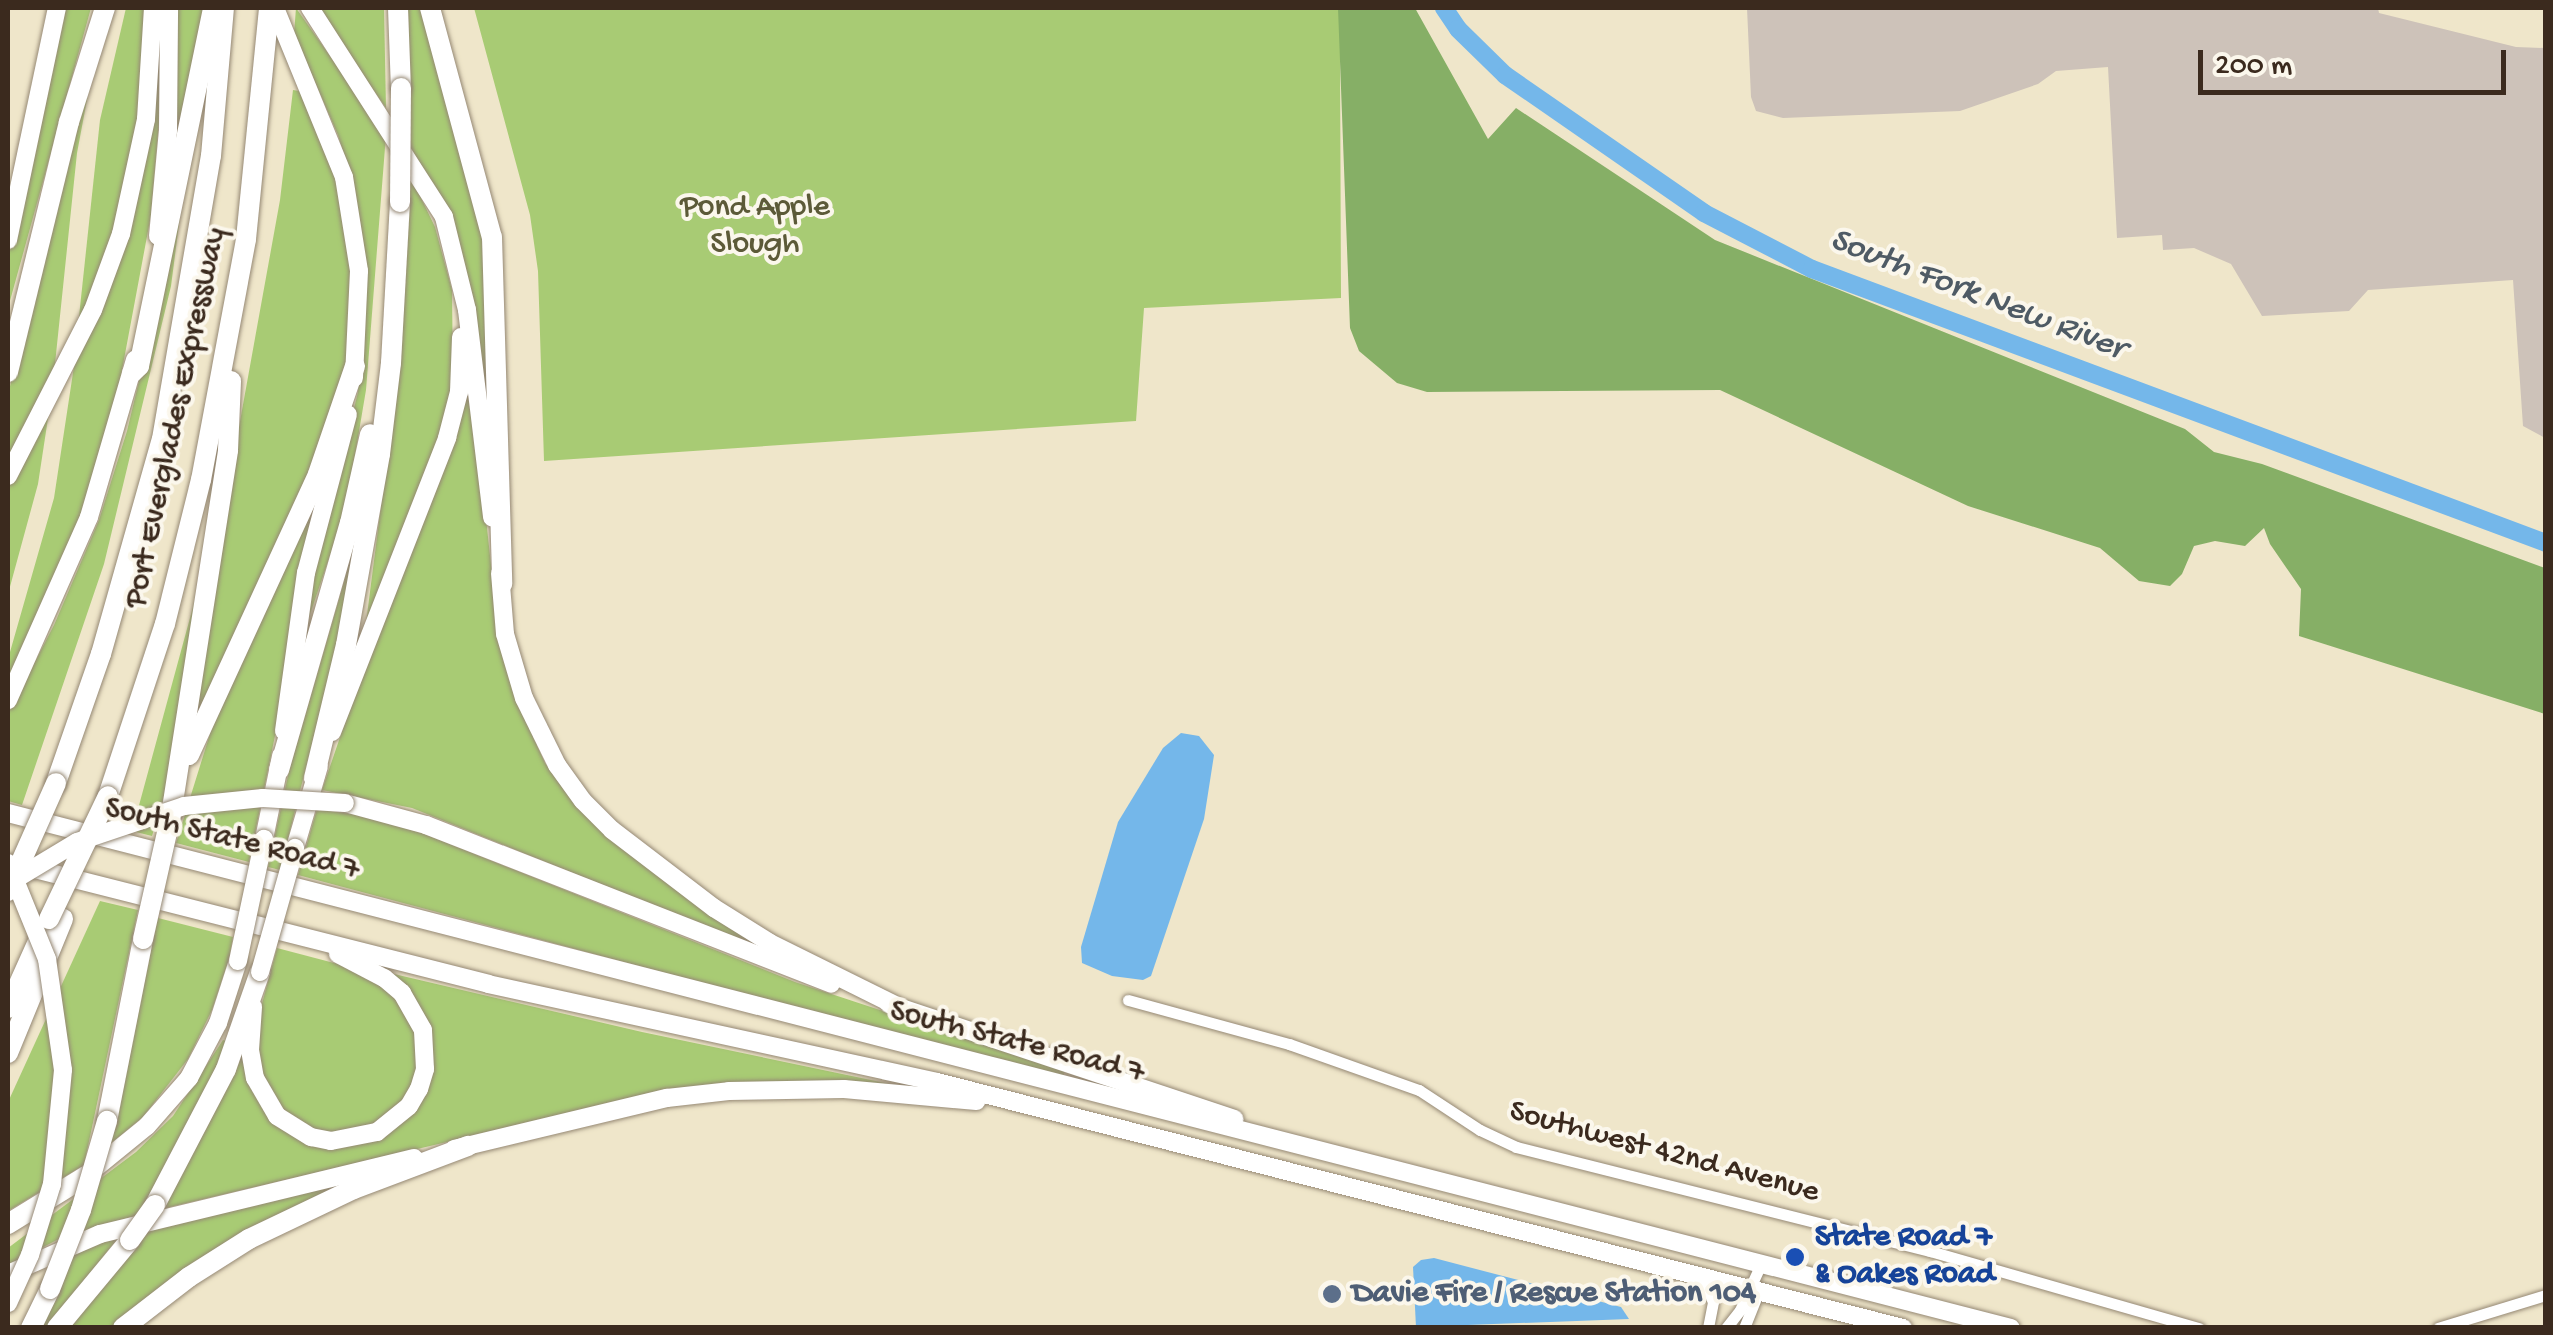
<!DOCTYPE html>
<style>
body{margin:0}
#map{position:relative;width:2553px;height:1335px;overflow:hidden;background:#efe6ca;font-family:"Gochi Hand",sans-serif}
div>[style]{position:absolute}
.industrial>*{inset:0;background:#cdc2b9}
.green>*{inset:0;background:#a8cb74}
.forest>*{inset:0;background:#86af66}
.water>*{inset:0;background:#74b7ea}
.river>*{height:18px;margin:-9px;padding:0 9px;transform-origin:9px;border-radius:9px;background:#74b7ea}
.roads{filter:drop-shadow(0 0 2px #958874) drop-shadow(0 0 2px #958874)}
.minor>*{height:11px;margin:-5.5px;padding:0 5.5px;transform-origin:5.5px;border-radius:5.5px;background:#fff}
.primary>*{height:18px;margin:-9px;padding:0 9px;transform-origin:9px;border-radius:9px;background:#fff}
.motorway>*{height:20px;margin:-10px;padding:0 10px;transform-origin:10px;border-radius:10px;background:#fff}
.bridges{filter:drop-shadow(0 0 2px #958874) drop-shadow(0 0 2px #958874)}
.primary-bridge>*{height:18px;margin:-9px;padding:0 9px;transform-origin:9px;border-radius:9px;background:#fff}
.motorway-bridge>*{height:20px;margin:-10px;padding:0 10px;transform-origin:10px;border-radius:10px;background:#fff}
.dots>*{width:28px;height:28px;translate:-50% -50%;box-sizing:border-box;border:5px solid #fbf7ec;border-radius:50%}
span{translate:-50% -50%;white-space:nowrap;text-align:center;line-height:1.15;-webkit-text-stroke:8px #fbf7ec;paint-order:stroke}
.park-label{font-size:32px;color:#5c5a38}
.street-label{font-size:32px;color:#3b2a1e}
.transit-label{font-size:32px;color:#164399;font-weight:700}
.left{translate:0 -50%;text-align:left}
.service-label{font-size:32px;color:#4e5e75;font-weight:700}
.water-label{font-size:35px;color:#4f5b65;font-style:italic}
.frame{position:absolute;inset:0;border:10px solid #3b2a1e;pointer-events:none}
.scale{position:absolute;left:2198px;top:50px;width:308px;height:45px;box-sizing:border-box;border:5px solid #3b2a1e;border-top:0;padding-left:12px;font-size:30px;line-height:35px;white-space:nowrap;color:#3b2a1e;-webkit-text-stroke:8px #fbf7ec;paint-order:stroke}
</style>
<div id="map">
<div class="industrial">
<div style="clip-path:polygon(1747px 8px,2378px 8px,2379px 13px,2516px 47px,2545px 48px,2545px 438px,2523px 426px,2513px 280px,2368px 290px,2349px 311px,2262px 316px,2231px 264px,2194px 248px,2163px 250px,2162px 235px,2117px 238px,2108px 67px,2056px 71px,2038px 84px,1960px 111px,1783px 118px,1756px 111px,1751px 97px)"></div>
</div>
<div class="green">
<div style="clip-path:polygon(61px 8px,91px 8px,8px 308px,8px 260px)"></div>
<div style="clip-path:polygon(126px 8px,150px 8px,145px 86px,113px 234px,78px 326px,100px 120px)"></div>
<div style="clip-path:polygon(177px 8px,207px 8px,171px 286px,104px 564px,22px 805px,8px 801px,8px 714px,54px 625px,99px 520px,127px 431px,149px 339px,175px 162px)"></div>
<div style="clip-path:polygon(296px 8px,386px 135px,366px 390px,346px 508px,300px 644px,297px 640px,358px 392px,365px 296px,348px 169px,338px 135px,294px 34px)"></div>
<div style="clip-path:polygon(316px 8px,384px 8px,386px 108px)"></div>
<div style="clip-path:polygon(408px 8px,424px 8px,481px 207px,494px 472px,438px 194px,411px 148px)"></div>
<div style="clip-path:polygon(474px 8px,1352px 8px,1352px 33px,1340px 53px,1341px 298px,1144px 308px,1136px 421px,544px 461px,538px 271px,530px 215px)"></div>
<div style="clip-path:polygon(160px 13px,160px 110px,151px 215px,114px 413px,89px 502px,8px 680px,8px 659px,54px 498px,76px 353px,98px 309px)"></div>
<div style="clip-path:polygon(89px 89px,77px 153px,53px 383px,8px 465px,8px 395px,65px 146px)"></div>
<div style="clip-path:polygon(293px 90px,305px 92px,336px 170px,354px 285px,345px 374px,327px 439px,174px 765px,152px 836px,132px 831px,233px 460px,280px 200px)"></div>
<div style="clip-path:polygon(410px 175px,435px 227px,452px 290px,453px 380px,437px 446px,366px 623px,397px 381px)"></div>
<div style="clip-path:polygon(469px 359px,499px 640px,514px 695px,545px 763px,563px 788px,786px 959px,412px 808px,322px 790px)"></div>
<div style="clip-path:polygon(50px 405px,38px 484px,8px 594px,8px 484px)"></div>
<div style="clip-path:polygon(316px 491px,321px 492px,293px 602px,276px 731px,249px 862px,176px 843px,214px 721px)"></div>
<div style="clip-path:polygon(351px 558px,355px 559px,337px 645px,280px 870px,268px 867px,289px 771px)"></div>
<div style="clip-path:polygon(317px 809px,364px 816px,422px 833px,795px 982px,1065px 1071px,1063px 1076px,785px 1005px,298px 875px)"></div>
<div style="clip-path:polygon(100px 901px,138px 910px,84px 1165px,8px 1211px,8px 1102px)"></div>
<div style="clip-path:polygon(158px 918px,233px 937px,229px 959px,212px 1010px,188px 1059px,143px 1117px,110px 1144px)"></div>
<div style="clip-path:polygon(277px 948px,353px 968px,398px 997px,413px 1019px,419px 1064px,408px 1097px,374px 1127px,329px 1136px,285px 1117px,257px 1063px,260px 1011px)"></div>
<div style="clip-path:polygon(394px 974px,642px 1032px,890px 1084px,643px 1096px,144px 1213px,57px 1240px,8px 1265px,8px 1248px,136px 1152px,173px 1116px,223px 1040px,240px 1045px,259px 1102px,299px 1137px,391px 1131px,429px 1056px)"></div>
<div style="clip-path:polygon(368px 1171px,114px 1327px,66px 1328px,144px 1229px)"></div>
<div style="clip-path:polygon(121px 1234px,47px 1327px,42px 1328px,77px 1245px)"></div>
</div>
<div class="forest">
<div style="clip-path:polygon(1338px 8px,1415px 8px,1488px 139px,1516px 108px,1715px 240px,2185px 429px,2214px 452px,2262px 464px,2545px 568px,2545px 714px,2299px 636px,2301px 589px,2270px 544px,2264px 528px,2245px 546px,2215px 541px,2194px 546px,2182px 574px,2170px 586px,2139px 581px,2100px 548px,1968px 506px,1720px 390px,1427px 392px,1397px 383px,1359px 351px,1350px 328px)"></div>
</div>
<div class="water">
<div style="clip-path:polygon(1181px 733px,1199px 736px,1214px 755px,1204px 819px,1151px 976px,1143px 980px,1112px 976px,1082px 963px,1081px 947px,1118px 822px,1163px 748px)"></div>
<div style="clip-path:polygon(1434px 1258px,1621px 1307px,1629px 1319px,1416px 1327px,1413px 1267px,1421px 1260px)"></div>
</div>
<div class="river">
<div style="left:1444px;top:8px;width:25px;rotate:56deg"></div>
<div style="left:1458px;top:29px;width:66px;rotate:44.4deg"></div>
<div style="left:1505px;top:75px;width:242px;rotate:34.7deg"></div>
<div style="left:1704px;top:213px;width:122px;rotate:27.4deg"></div>
<div style="left:1812px;top:269px;width:783px;rotate:20.47deg"></div>
</div>
<div class="roads">
<div class="minor">
<div style="left:1128px;top:1000px;width:167px;rotate:15.3deg"></div>
<div style="left:1289px;top:1044px;width:138px;rotate:19.5deg"></div>
<div style="left:1419px;top:1090px;width:73px;rotate:33.3deg"></div>
<div style="left:1480px;top:1130px;width:40px;rotate:25deg"></div>
<div style="left:1516px;top:1147px;width:427px;rotate:14.1deg"></div>
<div style="left:1930px;top:1251px;width:280px;rotate:16deg"></div>
<div style="left:1702px;top:1276px;width:28px;rotate:67deg"></div>
<div style="left:1713px;top:1302px;width:26px;rotate:101deg"></div>
<div style="left:1726px;top:1328px;width:23px;rotate:-52deg"></div>
<div style="left:1740px;top:1310px;width:51px;rotate:-65.5deg"></div>
<div style="left:1744px;top:1328px;width:43px;rotate:-68.2deg"></div>
<div style="left:2438px;top:1328px;width:113px;rotate:-17deg"></div>
</div>
<div class="primary">
<div style="left:275px;top:8px;width:183px;rotate:67.8deg"></div>
<div style="left:344px;top:177px;width:95px;rotate:80.9deg"></div>
<div style="left:359px;top:271px;width:107px;rotate:92.7deg"></div>
<div style="left:310px;top:8px;width:248px;rotate:57.3deg"></div>
<div style="left:444px;top:217px;width:96px;rotate:76.1deg"></div>
<div style="left:467px;top:310px;width:209px;rotate:83.1deg"></div>
<div style="left:158px;top:236px;width:105px;rotate:-84.6deg"></div>
<div style="left:168px;top:131px;width:123px;rotate:-89.5deg"></div>
<div style="left:8px;top:240px;width:237px;rotate:-78.1deg"></div>
<div style="left:8px;top:476px;width:186px;rotate:-62.9deg"></div>
<div style="left:93px;top:310px;width:81px;rotate:-69.8deg"></div>
<div style="left:121px;top:234px;width:118px;rotate:-77.7deg"></div>
<div style="left:146px;top:119px;width:111px;rotate:-86.4deg"></div>
<div style="left:500px;top:573px;width:61px;rotate:85.3deg"></div>
<div style="left:505px;top:634px;width:67px;rotate:73.5deg"></div>
<div style="left:524px;top:698px;width:75px;rotate:63.8deg"></div>
<div style="left:557px;top:765px;width:44px;rotate:54.2deg"></div>
<div style="left:583px;top:801px;width:41px;rotate:45deg"></div>
<div style="left:612px;top:830px;width:128px;rotate:37.4deg"></div>
<div style="left:714px;top:908px;width:66px;rotate:32deg"></div>
<div style="left:770px;top:943px;width:142px;rotate:26.4deg"></div>
<div style="left:8px;top:700px;width:200px;rotate:-66.1deg"></div>
<div style="left:89px;top:517px;width:164px;rotate:-73.7deg"></div>
<div style="left:284px;top:731px;width:160px;rotate:-82.1deg"></div>
<div style="left:306px;top:573px;width:164px;rotate:-75.2deg"></div>
<div style="left:332px;top:732px;width:316px;rotate:-68.6deg"></div>
<div style="left:447px;top:438px;width:48px;rotate:-75.4deg"></div>
<div style="left:459px;top:392px;width:55px;rotate:-87.9deg"></div>
<div style="left:345px;top:803px;width:84px;rotate:15.2deg"></div>
<div style="left:426px;top:825px;width:435px;rotate:21.4deg"></div>
<div style="left:8px;top:813px;width:2068px;rotate:14.42deg"></div>
<div style="left:264px;top:839px;width:85px;rotate:-78.4deg"></div>
<div style="left:295px;top:848px;width:85px;rotate:-73.7deg"></div>
<div style="left:23px;top:866px;width:480px;rotate:14.2deg"></div>
<div style="left:488px;top:984px;width:460px;rotate:12.3deg"></div>
<div style="left:937px;top:1082px;width:997px;rotate:14.29deg"></div>
<div style="left:889px;top:1004px;width:364px;rotate:18.4deg"></div>
<div style="left:253px;top:1007px;width:43px;rotate:94deg"></div>
<div style="left:250px;top:1050px;width:28px;rotate:80deg"></div>
<div style="left:255px;top:1078px;width:44px;rotate:59.9deg"></div>
<div style="left:277px;top:1116px;width:40px;rotate:32deg"></div>
<div style="left:311px;top:1137px;width:20px;rotate:11deg"></div>
<div style="left:331px;top:1141px;width:47px;rotate:-11.1deg"></div>
<div style="left:377px;top:1132px;width:41px;rotate:-39.1deg"></div>
<div style="left:409px;top:1106px;width:20px;rotate:-60deg"></div>
<div style="left:419px;top:1089px;width:21px;rotate:-73deg"></div>
<div style="left:425px;top:1069px;width:39px;rotate:-93deg"></div>
<div style="left:423px;top:1030px;width:43px;rotate:-119.6deg"></div>
<div style="left:402px;top:993px;width:23px;rotate:-140deg"></div>
<div style="left:384px;top:978px;width:52px;rotate:-152.4deg"></div>
<div style="left:454px;top:1149px;width:219px;rotate:-13.5deg"></div>
<div style="left:667px;top:1098px;width:62px;rotate:-6.4deg"></div>
<div style="left:729px;top:1091px;width:115px;rotate:-1deg"></div>
<div style="left:844px;top:1089px;width:133px;rotate:5.2deg"></div>
<div style="left:88px;top:1174px;width:76px;rotate:-39.1deg"></div>
<div style="left:147px;top:1126px;width:64px;rotate:-48.8deg"></div>
<div style="left:189px;top:1078px;width:62px;rotate:-62.2deg"></div>
<div style="left:218px;top:1023px;width:65px;rotate:-72.1deg"></div>
<div style="left:8px;top:1274px;width:100px;rotate:-23.5deg"></div>
<div style="left:100px;top:1234px;width:323px;rotate:-13.6deg"></div>
</div>
<div class="motorway">
<div style="left:398px;top:8px;width:80px;rotate:87.9deg"></div>
<div style="left:430px;top:8px;width:237px;rotate:74.9deg"></div>
<div style="left:492px;top:237px;width:347px;rotate:88.3deg"></div>
<div style="left:8px;top:372px;width:257px;rotate:-76.3deg"></div>
<div style="left:69px;top:122px;width:120px;rotate:-72.5deg"></div>
<div style="left:132px;top:373px;width:10px;rotate:-45deg"></div>
<div style="left:139px;top:366px;width:366px;rotate:-78.3deg"></div>
<div style="left:189px;top:755px;width:309px;rotate:-65.3deg"></div>
<div style="left:318px;top:474px;width:114px;rotate:-71.1deg"></div>
<div style="left:279px;top:770px;width:257px;rotate:-74deg"></div>
<div style="left:350px;top:523px;width:91px;rotate:-77.3deg"></div>
<div style="left:314px;top:778px;width:137px;rotate:-76.5deg"></div>
<div style="left:346px;top:645px;width:194px;rotate:-79.9deg"></div>
<div style="left:380px;top:454px;width:92px;rotate:-83.1deg"></div>
<div style="left:391px;top:363px;width:161px;rotate:-86.8deg"></div>
<div style="left:56px;top:783px;width:137px;rotate:-70.8deg"></div>
<div style="left:101px;top:654px;width:223px;rotate:-74.2deg"></div>
<div style="left:162px;top:439px;width:287px;rotate:-80.2deg"></div>
<div style="left:211px;top:156px;width:149px;rotate:-85deg"></div>
<div style="left:108px;top:796px;width:181px;rotate:-71.7deg"></div>
<div style="left:165px;top:624px;width:148px;rotate:-76deg"></div>
<div style="left:201px;top:480px;width:245px;rotate:-79.4deg"></div>
<div style="left:246px;top:239px;width:232px;rotate:-84.3deg"></div>
<div style="left:171px;top:815px;width:369px;rotate:-81.1deg"></div>
<div style="left:228px;top:450px;width:69px;rotate:-87.5deg"></div>
<div style="left:8px;top:1008px;width:88px;rotate:-65.8deg"></div>
<div style="left:8px;top:1053px;width:145px;rotate:-67.7deg"></div>
<div style="left:107px;top:1121px;width:186px;rotate:-78.8deg"></div>
<div style="left:155px;top:1205px;width:153px;rotate:-62.4deg"></div>
<div style="left:226px;top:1069px;width:103px;rotate:-70.7deg"></div>
<div style="left:8px;top:1224px;width:92px;rotate:-31.6deg"></div>
<div style="left:31px;top:1328px;width:43px;rotate:-64deg"></div>
<div style="left:57px;top:1328px;width:114px;rotate:-50.3deg"></div>
<div style="left:123px;top:1328px;width:83px;rotate:-37.7deg"></div>
<div style="left:189px;top:1277px;width:71px;rotate:-32.3deg"></div>
<div style="left:249px;top:1239px;width:116px;rotate:-25.5deg"></div>
<div style="left:354px;top:1189px;width:122px;rotate:-20.7deg"></div>
</div>
</div>
<div class="bridges">
<div class="primary-bridge">
<div style="left:8px;top:863px;width:104px;rotate:67.9deg"></div>
<div style="left:47px;top:959px;width:112px;rotate:81.8deg"></div>
<div style="left:63px;top:1070px;width:115px;rotate:95.5deg"></div>
<div style="left:52px;top:1184px;width:74px;rotate:107.2deg"></div>
<div style="left:30px;top:1255px;width:53px;rotate:114.6deg"></div>
<div style="left:9px;top:883px;width:79px;rotate:-31.1deg"></div>
<div style="left:77px;top:842px;width:113px;rotate:-18.6deg"></div>
<div style="left:184px;top:806px;width:79px;rotate:-5.8deg"></div>
<div style="left:263px;top:798px;width:82px;rotate:3.5deg"></div>
<div style="left:238px;top:961px;width:125px;rotate:-78deg"></div>
<div style="left:260px;top:972px;width:129px;rotate:-74.2deg"></div>
</div>
<div class="motorway-bridge">
<div style="left:400px;top:202px;width:114px;rotate:-89.5deg"></div>
<div style="left:8px;top:891px;width:118px;rotate:-66deg"></div>
<div style="left:49px;top:919px;width:136px;rotate:-64.4deg"></div>
<div style="left:143px;top:939px;width:127px;rotate:-77.3deg"></div>
<div style="left:130px;top:1240px;width:43px;rotate:-54.5deg"></div>
<div style="left:50px;top:1289px;width:85px;rotate:-68.6deg"></div>
<div style="left:81px;top:1210px;width:93px;rotate:-73.7deg"></div>
</div>
</div>
<div class="dots">
<div style="left:1795px;top:1257px;background:#1a4fb4"></div>
<div style="left:1332px;top:1294px;background:#5c6f8a"></div>
</div>
<div class="park-label">
<span style="left:755px;top:227px">Pond Apple<br>Slough</span>
</div>
<div class="street-label">
<span style="left:177px;top:418px;rotate:-78deg">Port Everglades Expressway</span>
<span style="left:232px;top:840px;rotate:14deg">South State Road 7</span>
<span style="left:1017px;top:1043px;rotate:14deg">South State Road 7</span>
<span style="left:1664px;top:1153px;rotate:15deg">Southwest 42nd Avenue</span>
</div>
<div class="transit-label">
<span class="left" style="left:1815px;top:1257px">State Road 7<br>&amp; Oakes Road</span>
</div>
<div class="service-label">
<span class="left" style="left:1352px;top:1294px">Davie Fire / Rescue Station 104</span>
</div>
<div class="water-label">
<span style="left:1977px;top:296px;rotate:21deg">South Fork New River</span>
</div>
<div class="frame"></div>
<div class="scale">200 m</div>
</div>
